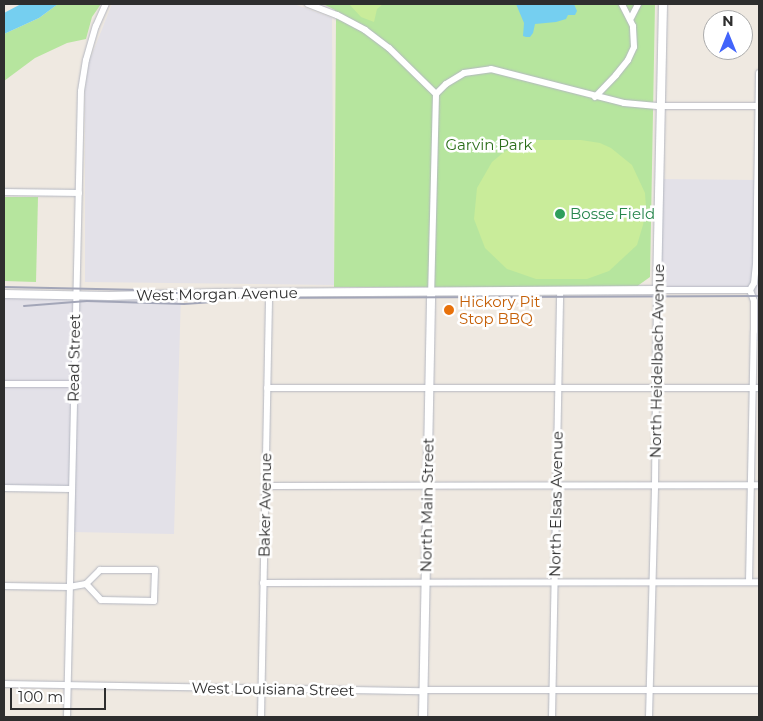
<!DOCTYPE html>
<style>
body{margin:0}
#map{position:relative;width:763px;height:721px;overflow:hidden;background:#efe9e1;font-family:Montserrat,sans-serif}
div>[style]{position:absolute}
.industrial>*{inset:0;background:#e3e1e8}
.green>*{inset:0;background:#b6e59e}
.pitch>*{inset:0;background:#c9ec9a}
.water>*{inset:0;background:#75cff0}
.roads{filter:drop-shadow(0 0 1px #b4b7c1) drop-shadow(0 0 1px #b4b7c1)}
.minor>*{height:6px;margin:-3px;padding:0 3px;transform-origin:3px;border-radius:3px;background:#fff}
.tertiary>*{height:8px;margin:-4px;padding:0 4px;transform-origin:4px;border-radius:4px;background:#fff}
.rail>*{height:2px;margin:-1px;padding:0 1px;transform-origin:1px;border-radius:1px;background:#a3a6b8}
.dots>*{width:14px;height:14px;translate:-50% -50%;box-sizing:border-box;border:2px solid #fff;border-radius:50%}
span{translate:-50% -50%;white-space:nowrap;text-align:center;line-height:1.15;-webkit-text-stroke:5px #fff;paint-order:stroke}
.park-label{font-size:15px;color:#2c6e1b}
.leisure-label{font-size:15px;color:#27864d}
.left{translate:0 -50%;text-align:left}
.street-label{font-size:15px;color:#2e2e2e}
.food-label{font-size:15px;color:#c56008}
.frame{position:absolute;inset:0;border:5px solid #2e2e2e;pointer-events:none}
.north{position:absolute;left:703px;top:10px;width:50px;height:50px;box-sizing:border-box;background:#fff;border:1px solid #ababab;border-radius:50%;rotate:0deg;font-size:14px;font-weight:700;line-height:20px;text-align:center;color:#2e2e2e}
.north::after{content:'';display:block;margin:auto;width:18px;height:22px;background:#4264fb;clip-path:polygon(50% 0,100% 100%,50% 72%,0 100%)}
.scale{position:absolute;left:10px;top:688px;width:96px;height:22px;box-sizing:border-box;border:2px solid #2e2e2e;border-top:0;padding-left:6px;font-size:15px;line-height:18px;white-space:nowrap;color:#2e2e2e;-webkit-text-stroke:4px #fff;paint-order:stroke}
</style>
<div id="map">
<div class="industrial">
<div style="clip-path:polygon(112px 4px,294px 4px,332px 18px,334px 285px,85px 282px,85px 90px,89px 62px)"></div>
<div style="clip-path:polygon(659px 179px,758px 180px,759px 341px,753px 341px,753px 297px,750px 290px,657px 290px)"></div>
<div style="clip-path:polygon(4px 294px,181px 294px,174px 534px,71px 532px,71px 489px,4px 487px)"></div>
</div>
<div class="green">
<div style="clip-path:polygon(58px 4px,101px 4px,92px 17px,86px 39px,67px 43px,35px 58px,4px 81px,4px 34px,39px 18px)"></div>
<div style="clip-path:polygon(323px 4px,655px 4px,650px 277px,636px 287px,334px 287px,336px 19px,335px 10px)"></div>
<div style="clip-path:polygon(4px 197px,38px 197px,36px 282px,4px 281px)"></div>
</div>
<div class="pitch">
<div style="clip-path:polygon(349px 4px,383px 4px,377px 9px,374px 22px,361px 17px)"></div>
<div style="clip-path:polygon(533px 140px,581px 140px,600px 143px,611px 148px,632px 165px,645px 193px,646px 208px,643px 225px,637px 245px,609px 271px,587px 279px,536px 279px,507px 269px,485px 248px,474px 219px,477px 188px,492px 162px,504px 152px)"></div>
</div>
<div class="water">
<div style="clip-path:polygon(21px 4px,58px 4px,39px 18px,4px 34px,4px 13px)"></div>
<div style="clip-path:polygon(516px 4px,574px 4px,577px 11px,575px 15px,568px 15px,566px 19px,556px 22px,535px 24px,533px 33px,530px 37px,526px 37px,523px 36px,524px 23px)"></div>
</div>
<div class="roads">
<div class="minor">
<div style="left:308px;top:4px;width:31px;rotate:21deg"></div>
<div style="left:337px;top:15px;width:32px;rotate:28deg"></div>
<div style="left:365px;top:30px;width:30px;rotate:37deg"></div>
<div style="left:389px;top:48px;width:66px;rotate:44.4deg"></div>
<div style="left:436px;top:94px;width:199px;rotate:91.4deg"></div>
<div style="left:631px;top:18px;width:16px;rotate:-63deg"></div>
<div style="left:436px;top:94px;width:14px;rotate:-45deg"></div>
<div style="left:446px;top:84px;width:21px;rotate:-31deg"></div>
<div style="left:464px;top:73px;width:27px;rotate:-8deg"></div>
<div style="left:491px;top:69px;width:137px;rotate:14.3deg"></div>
<div style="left:624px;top:103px;width:36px;rotate:5deg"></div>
<div style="left:660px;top:106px;width:99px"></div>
<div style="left:595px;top:97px;width:30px;rotate:-46deg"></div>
<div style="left:616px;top:75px;width:19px;rotate:-51deg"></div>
<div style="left:628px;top:60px;width:14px;rotate:-65deg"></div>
<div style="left:634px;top:47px;width:21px;rotate:-93deg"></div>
<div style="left:633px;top:26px;width:25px;rotate:-117deg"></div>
<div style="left:4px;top:192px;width:75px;rotate:0.8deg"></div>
<div style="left:750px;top:290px;width:8px;rotate:-60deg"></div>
<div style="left:754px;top:283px;width:18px;rotate:-84deg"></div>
<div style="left:756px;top:265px;width:192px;rotate:-89.1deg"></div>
<div style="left:4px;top:384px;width:70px"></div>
<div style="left:267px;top:388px;width:492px"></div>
<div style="left:266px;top:486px;width:493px;rotate:-0.1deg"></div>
<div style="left:4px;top:488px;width:67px;rotate:0.9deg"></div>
<div style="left:749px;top:582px;width:251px;rotate:-88.9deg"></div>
<div style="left:754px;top:331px;width:30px;rotate:-90deg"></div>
<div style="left:754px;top:301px;width:12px;rotate:-110deg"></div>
<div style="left:263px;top:583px;width:496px;rotate:-0.1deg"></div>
<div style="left:4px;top:586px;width:65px;rotate:0.9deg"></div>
<div style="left:69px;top:587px;width:17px;rotate:-10deg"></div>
<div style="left:86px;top:584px;width:20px;rotate:-45deg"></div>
<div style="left:100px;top:570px;width:55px"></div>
<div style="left:155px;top:570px;width:31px;rotate:92deg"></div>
<div style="left:154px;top:601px;width:53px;rotate:-178.9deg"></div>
<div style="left:101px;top:600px;width:22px;rotate:-133deg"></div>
<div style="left:4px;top:684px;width:419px;rotate:1deg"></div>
<div style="left:423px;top:690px;width:336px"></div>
<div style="left:67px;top:717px;width:626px;rotate:-88.72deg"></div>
<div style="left:81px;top:91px;width:31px;rotate:-81deg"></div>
<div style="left:86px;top:60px;width:35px;rotate:-74deg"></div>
<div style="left:96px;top:26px;width:24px;rotate:-66deg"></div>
<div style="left:261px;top:717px;width:424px;rotate:-88.9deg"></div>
<div style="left:552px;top:717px;width:426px;rotate:-88.9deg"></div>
<div style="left:649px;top:717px;width:232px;rotate:-88.5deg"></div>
<div style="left:655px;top:485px;width:195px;rotate:-89.4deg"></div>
<div style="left:657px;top:290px;width:93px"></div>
</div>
<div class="tertiary">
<div style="left:4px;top:294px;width:105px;rotate:1.1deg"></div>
<div style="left:109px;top:296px;width:116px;rotate:-1.5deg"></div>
<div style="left:225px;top:293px;width:432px;rotate:-0.4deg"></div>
<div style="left:657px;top:290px;width:286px;rotate:-88.8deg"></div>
<div style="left:423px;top:717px;width:424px;rotate:-88.9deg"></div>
</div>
</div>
<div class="rail">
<div style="left:4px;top:287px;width:139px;rotate:1.2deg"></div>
<div style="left:143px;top:290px;width:89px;rotate:5.1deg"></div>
<div style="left:232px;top:298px;width:527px;rotate:-0.22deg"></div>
<div style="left:24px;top:306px;width:63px;rotate:-4.5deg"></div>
<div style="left:87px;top:301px;width:97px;rotate:1.8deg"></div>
<div style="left:184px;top:304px;width:29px;rotate:-4deg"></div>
</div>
<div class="dots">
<div style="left:560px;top:214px;background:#2e9e5b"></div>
<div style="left:449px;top:310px;background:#e8710a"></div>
</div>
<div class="park-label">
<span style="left:489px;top:145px">Garvin Park</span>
</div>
<div class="leisure-label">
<span class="left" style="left:570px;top:214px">Bosse Field</span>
</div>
<div class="street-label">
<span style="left:217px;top:294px;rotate:-1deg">West Morgan Avenue</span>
<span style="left:74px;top:358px;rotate:-89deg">Read Street</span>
<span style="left:657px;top:361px;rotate:-89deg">North Heidelbach Avenue</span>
<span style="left:556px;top:504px;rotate:-89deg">North Elsas Avenue</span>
<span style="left:265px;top:505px;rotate:-89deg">Baker Avenue</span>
<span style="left:427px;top:505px;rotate:-89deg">North Main Street</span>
<span style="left:273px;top:689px;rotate:1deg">West Louisiana Street</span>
</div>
<div class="food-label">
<span class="left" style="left:459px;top:310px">Hickory Pit<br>Stop BBQ</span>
</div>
<div class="frame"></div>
<div class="north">N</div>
<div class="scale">100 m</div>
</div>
